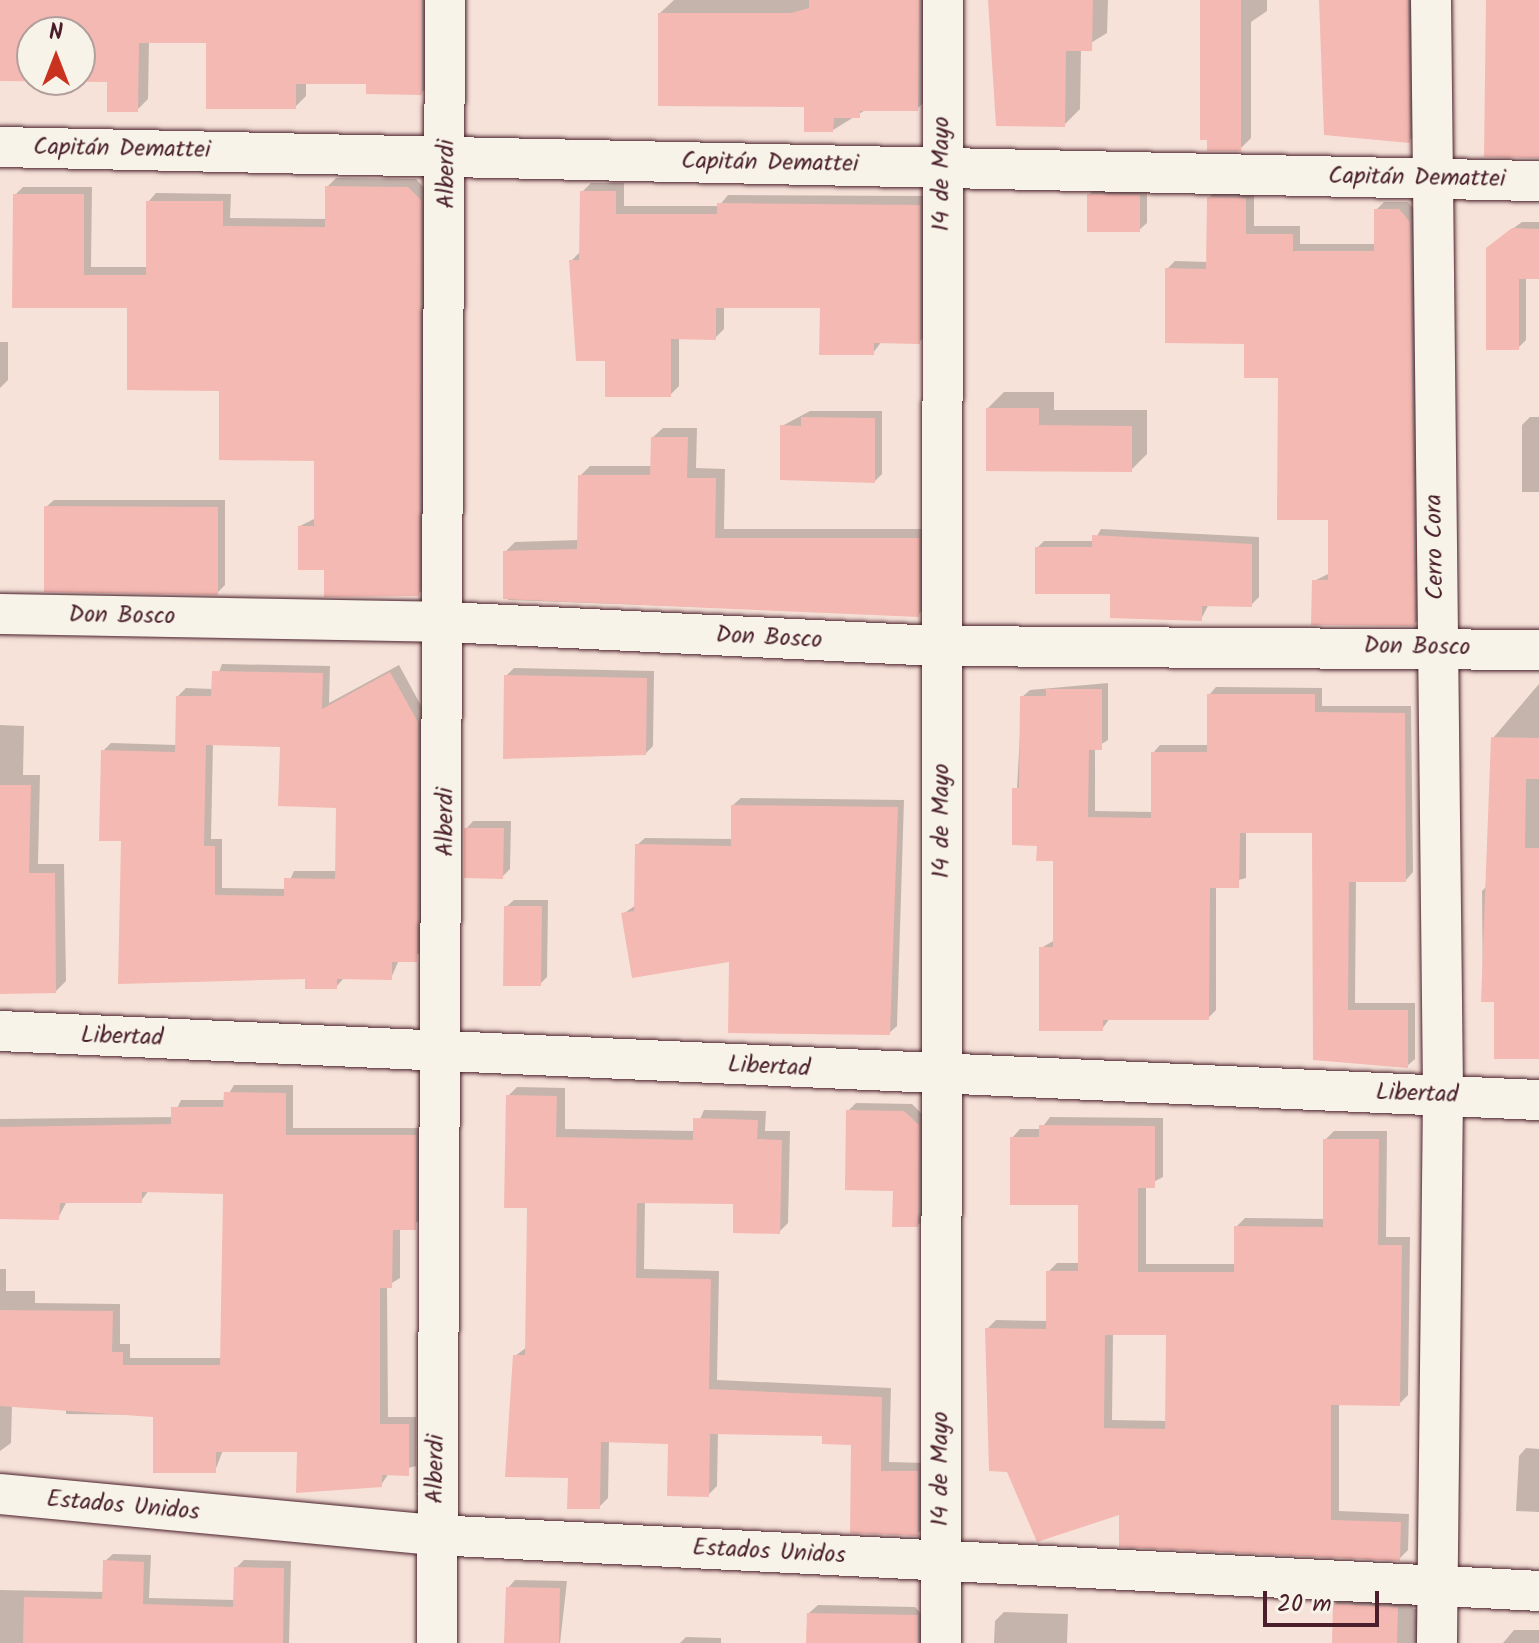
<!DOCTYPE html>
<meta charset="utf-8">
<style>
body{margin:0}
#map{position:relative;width:1539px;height:1643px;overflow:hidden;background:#f6e2d8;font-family:Kalam,sans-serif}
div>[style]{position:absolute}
.shadow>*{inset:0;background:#0003}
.building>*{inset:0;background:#f4b9b2}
.roads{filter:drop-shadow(0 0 2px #4a1f2b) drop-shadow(0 0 2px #4a1f2b)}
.minor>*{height:40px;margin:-20px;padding:0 20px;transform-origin:20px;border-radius:20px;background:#f7f3e8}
span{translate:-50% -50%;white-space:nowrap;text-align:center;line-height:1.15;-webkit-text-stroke:6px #f7f3e8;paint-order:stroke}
.street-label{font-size:24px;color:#4a1f2b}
.north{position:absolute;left:16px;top:16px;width:80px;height:80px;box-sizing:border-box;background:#f7f3e8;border:2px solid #b29e9c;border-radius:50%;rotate:0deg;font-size:22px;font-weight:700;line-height:32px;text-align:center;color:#4a1f2b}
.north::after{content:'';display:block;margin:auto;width:28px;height:36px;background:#c8321e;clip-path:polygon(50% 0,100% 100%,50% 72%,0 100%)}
.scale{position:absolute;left:1263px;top:1591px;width:116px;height:36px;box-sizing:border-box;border:4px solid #4a1f2b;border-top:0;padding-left:10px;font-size:24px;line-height:28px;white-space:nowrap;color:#4a1f2b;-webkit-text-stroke:6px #f7f3e8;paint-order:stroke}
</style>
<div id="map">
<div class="shadow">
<div style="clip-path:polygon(0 0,434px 0,432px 82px,421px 93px,368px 82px,306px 82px,306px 96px,295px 107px,208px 41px,149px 41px,148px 99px,137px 110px,109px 80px,80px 80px,80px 32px,32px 32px,32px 79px,0 79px)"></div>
<div style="clip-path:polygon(674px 0,934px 0,933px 93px,917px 109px,867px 109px,833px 130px,806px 105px,660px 13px)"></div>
<div style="clip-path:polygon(992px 0,1108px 0,1107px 33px,1081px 49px,1080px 109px,1064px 125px)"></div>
<div style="clip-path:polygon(1201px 0,1267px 0,1267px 11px,1251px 22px,1251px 138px,1240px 149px)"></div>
<div style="clip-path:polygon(1321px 0,1418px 0,1420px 130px,1409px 141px)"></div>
<div style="clip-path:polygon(336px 178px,416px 179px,428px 192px,427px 586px,418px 594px,326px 568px,300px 526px,316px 518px,316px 460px,221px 389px,129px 306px,14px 306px,15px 195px,23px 187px,92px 187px,91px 267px,148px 267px,148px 202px,156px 193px,231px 194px,230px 218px,327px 219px,327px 187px)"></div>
<div style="clip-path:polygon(591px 183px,624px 183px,624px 206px,719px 206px,728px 195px,928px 196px,928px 333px,919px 342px,882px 341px,873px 353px,822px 306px,724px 306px,724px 329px,715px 338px,679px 337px,679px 386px,670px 395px,607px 359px,571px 261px,581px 251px,582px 192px)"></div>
<div style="clip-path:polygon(1096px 187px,1147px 188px,1147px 223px,1139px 230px,1089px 195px)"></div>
<div style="clip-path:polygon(1217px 189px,1254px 190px,1254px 226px,1300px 226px,1300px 244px,1376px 244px,1376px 210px,1384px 202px,1408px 202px,1418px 214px,1422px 616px,1414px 624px,1314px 581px,1330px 573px,1330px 518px,1280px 376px,1167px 269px,1175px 261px,1208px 262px,1209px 198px)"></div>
<div style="clip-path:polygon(1522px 222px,1539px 222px,1539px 277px,1526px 277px,1526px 340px,1518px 348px,1496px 241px)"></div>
<div style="clip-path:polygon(0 342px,8px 342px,8px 380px,0 388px)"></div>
<div style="clip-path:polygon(1004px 392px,1054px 392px,1054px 410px,1147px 410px,1147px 454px,1131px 470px,988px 408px)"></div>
<div style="clip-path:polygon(810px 411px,882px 411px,882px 474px,875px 481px,782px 426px)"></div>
<div style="clip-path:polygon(1530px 417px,1539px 417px,1539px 492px,1522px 492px,1522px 425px)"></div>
<div style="clip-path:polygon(663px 428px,697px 428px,696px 468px,725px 469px,724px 529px,928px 529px,928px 605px,918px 615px,508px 600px,505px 552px,515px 542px,579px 540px,580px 476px,590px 466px,652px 466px,653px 437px)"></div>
<div style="clip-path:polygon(54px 500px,225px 500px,225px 585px,217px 593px,46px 507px)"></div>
<div style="clip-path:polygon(1101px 529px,1259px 537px,1259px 597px,1251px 605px,1209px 604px,1201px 619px,1112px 592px,1037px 548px,1044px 541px,1094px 541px)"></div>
<div style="clip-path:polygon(evenodd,222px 664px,330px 666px,329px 703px,399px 665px,425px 713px,425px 952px,399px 960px,391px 978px,344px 978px,336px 987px,307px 977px,123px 839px,103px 751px,111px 743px,177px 745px,178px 696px,186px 688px,213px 689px,222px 664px,213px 743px,282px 745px,338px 806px,337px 871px,294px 871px,286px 889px,222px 888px,222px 839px,211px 839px,213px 743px)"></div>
<div style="clip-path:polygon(514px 668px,654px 671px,653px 746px,646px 753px,506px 676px)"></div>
<div style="clip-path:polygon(1108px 683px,1108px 740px,1095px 748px,1095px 811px,1153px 812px,1153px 753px,1160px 745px,1209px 745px,1209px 695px,1216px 687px,1322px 688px,1322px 706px,1411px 706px,1413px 872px,1406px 880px,1356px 880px,1355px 1003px,1415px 1003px,1415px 1059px,1407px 1066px,1315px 1058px,1314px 831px,1246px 831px,1246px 878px,1216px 886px,1216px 1010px,1208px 1018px,1110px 1018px,1102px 1029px,1041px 948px,1055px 940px,1055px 859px,1039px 844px,1014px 843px,1022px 697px,1030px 690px)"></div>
<div style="clip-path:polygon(1539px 684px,1539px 1057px,1496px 1000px,1483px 1000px,1482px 891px,1492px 881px,1493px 738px)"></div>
<div style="clip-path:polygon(0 725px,24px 726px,23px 775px,40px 775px,38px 864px,64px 864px,66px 981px,56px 991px,0 992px)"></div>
<div style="clip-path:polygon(741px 798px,904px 800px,897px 1026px,889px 1033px,623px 914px,636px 905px,637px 845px,645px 838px,733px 839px,733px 805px)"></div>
<div style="clip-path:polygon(473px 821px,511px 821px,510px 869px,502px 877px,466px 829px)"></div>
<div style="clip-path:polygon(514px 900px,548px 900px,547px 977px,540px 984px,506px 907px)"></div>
<div style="clip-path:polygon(234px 1085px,293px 1085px,293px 1128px,424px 1128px,423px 1220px,400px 1228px,400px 1278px,387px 1286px,388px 1417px,416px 1417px,416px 1466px,389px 1473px,381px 1485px,299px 1450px,223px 1450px,215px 1471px,155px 1415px,66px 1414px,66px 1405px,12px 1404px,11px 1443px,0 1451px,0 1269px,6px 1269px,6px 1291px,35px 1291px,35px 1303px,120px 1304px,120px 1344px,130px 1344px,130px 1358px,222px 1358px,225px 1192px,149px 1190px,141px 1201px,67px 1201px,58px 1218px,0 1217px,0 1119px,173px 1117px,181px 1100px,225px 1100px)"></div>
<div style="clip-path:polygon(517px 1087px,565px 1088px,565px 1129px,695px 1131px,704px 1110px,766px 1111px,765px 1131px,790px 1131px,788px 1223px,779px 1232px,735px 1202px,645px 1201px,644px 1269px,719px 1271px,717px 1380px,891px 1388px,889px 1462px,926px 1463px,926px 1525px,917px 1534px,853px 1443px,824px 1434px,718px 1432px,717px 1486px,708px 1495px,670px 1442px,609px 1441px,608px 1498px,599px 1507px,570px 1476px,507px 1475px,515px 1356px,527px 1347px,529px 1206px,508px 1096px)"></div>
<div style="clip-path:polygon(856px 1103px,912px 1104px,925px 1117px,925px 1218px,918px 1225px,848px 1111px)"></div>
<div style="clip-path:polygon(evenodd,1050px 1117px,1163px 1118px,1163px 1177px,1146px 1186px,1146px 1264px,1236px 1264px,1236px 1227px,1245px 1218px,1325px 1219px,1325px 1140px,1334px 1131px,1387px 1131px,1386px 1237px,1410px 1237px,1408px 1395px,1399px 1404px,1339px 1403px,1339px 1511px,1409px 1514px,1408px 1550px,1399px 1559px,1121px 1512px,1009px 1470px,987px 1329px,996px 1320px,1048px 1321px,1048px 1272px,1057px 1263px,1080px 1263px,1080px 1203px,1012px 1138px,1020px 1129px,1041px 1129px,1050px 1117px,1113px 1333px,1169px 1333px,1167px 1421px,1112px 1420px,1113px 1333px)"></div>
<div style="clip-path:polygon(1526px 1448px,1539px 1449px,1539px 1512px,1516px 1511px,1519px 1456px)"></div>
<div style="clip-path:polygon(113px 1554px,151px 1555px,149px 1598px,235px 1600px,236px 1568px,244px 1560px,291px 1561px,289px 1643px,0 1643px,0 1590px,104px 1592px,105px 1561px)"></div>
<div style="clip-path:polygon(515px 1580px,567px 1581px,560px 1643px,506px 1643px,508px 1588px)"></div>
<div style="clip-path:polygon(1351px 1588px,1413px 1592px,1413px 1609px,1426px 1609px,1425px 1643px,1334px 1643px,1335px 1604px)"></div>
<div style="clip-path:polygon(818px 1605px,915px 1607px,926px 1619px,925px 1643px,808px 1643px,809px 1613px)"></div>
<div style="clip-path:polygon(1004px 1612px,1068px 1614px,1067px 1643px,994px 1643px,995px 1621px)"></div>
<div style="clip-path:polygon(1514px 1630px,1539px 1630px,1539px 1643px,1503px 1643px)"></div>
<div style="clip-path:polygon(686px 1637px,721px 1638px,721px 1643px,680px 1643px)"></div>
</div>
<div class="building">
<div style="clip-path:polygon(evenodd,0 0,422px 0,422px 95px,366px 94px,366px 84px,296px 84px,296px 109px,206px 109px,206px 43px,139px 43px,138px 112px,107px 112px,107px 82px,0 81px,0 0,32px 32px,80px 32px,80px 80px,32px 80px,32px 32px)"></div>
<div style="clip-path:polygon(809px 0,919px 0,918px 111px,860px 111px,860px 118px,834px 118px,833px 132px,804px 132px,804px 107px,658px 106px,658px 13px,791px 13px,809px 8px)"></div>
<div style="clip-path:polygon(988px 0,1093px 0,1092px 51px,1066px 51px,1065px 127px,996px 126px)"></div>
<div style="clip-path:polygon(1200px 0,1241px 0,1241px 151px,1207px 151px,1207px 140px,1200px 140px)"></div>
<div style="clip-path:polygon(1319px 0,1408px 0,1410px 143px,1324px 135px)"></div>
<div style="clip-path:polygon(1486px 0,1539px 0,1539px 158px,1484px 157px)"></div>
<div style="clip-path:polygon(325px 186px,408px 187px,421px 200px,419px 596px,324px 597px,324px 570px,298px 570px,298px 526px,314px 526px,314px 461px,219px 460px,219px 391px,127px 390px,127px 308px,12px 308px,13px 194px,84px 194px,84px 275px,146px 275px,146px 201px,223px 201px,223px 226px,325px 227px)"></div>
<div style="clip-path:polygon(580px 191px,616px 191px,616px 214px,717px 214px,717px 203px,920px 205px,920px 344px,874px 343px,874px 355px,819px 355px,820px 308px,716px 308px,716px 340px,671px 339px,671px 397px,605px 397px,605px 361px,576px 361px,569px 260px,579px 260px)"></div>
<div style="clip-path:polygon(1087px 194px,1140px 195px,1140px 232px,1087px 232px)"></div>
<div style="clip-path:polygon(1207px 197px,1246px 198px,1246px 234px,1293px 234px,1293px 251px,1374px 251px,1374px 209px,1399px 209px,1410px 222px,1415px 626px,1311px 625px,1312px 580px,1328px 580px,1328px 520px,1277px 520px,1278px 378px,1244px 378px,1244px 344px,1165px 343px,1165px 268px,1206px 269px)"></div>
<div style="clip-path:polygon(1512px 228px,1539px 229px,1539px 279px,1519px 279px,1519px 350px,1486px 350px,1486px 248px)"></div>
<div style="clip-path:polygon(986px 408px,1039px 408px,1039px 425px,1132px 426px,1132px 472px,986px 471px)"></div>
<div style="clip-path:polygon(801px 417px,875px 418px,875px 483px,780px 480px,780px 425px,801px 426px)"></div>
<div style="clip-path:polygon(651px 437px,688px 437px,687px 478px,716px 478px,715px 538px,919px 538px,919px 617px,503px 599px,503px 551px,577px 549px,578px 475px,650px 475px)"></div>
<div style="clip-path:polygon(44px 506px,218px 507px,218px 595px,44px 592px)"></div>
<div style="clip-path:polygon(1092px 535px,1252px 544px,1252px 607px,1202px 606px,1202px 621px,1110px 618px,1110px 594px,1035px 594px,1035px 547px,1092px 547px)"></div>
<div style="clip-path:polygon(evenodd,212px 671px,323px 673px,322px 709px,390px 672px,418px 722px,417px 962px,392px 962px,392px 980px,337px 979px,337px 989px,305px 989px,305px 979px,118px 984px,121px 841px,99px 841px,101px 750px,175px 752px,176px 696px,211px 696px,212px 671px,206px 745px,280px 747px,278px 806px,336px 808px,335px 879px,284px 878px,284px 896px,215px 895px,215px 846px,204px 846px,206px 745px)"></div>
<div style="clip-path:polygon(504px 675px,647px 678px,646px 755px,503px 759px)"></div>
<div style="clip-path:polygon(1046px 689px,1102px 689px,1102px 750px,1089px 750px,1088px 817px,1151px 818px,1151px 752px,1207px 752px,1207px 694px,1315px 694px,1315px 712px,1405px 713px,1406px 882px,1349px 882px,1348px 1010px,1408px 1010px,1408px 1068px,1313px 1060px,1312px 833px,1240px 833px,1239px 888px,1210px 888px,1209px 1020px,1103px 1020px,1103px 1031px,1039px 1031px,1039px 947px,1053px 947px,1053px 861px,1036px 861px,1037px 846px,1012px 845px,1012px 788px,1019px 788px,1020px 696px,1046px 696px)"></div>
<div style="clip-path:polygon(1491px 737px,1539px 738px,1539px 779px,1526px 779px,1525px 848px,1539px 848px,1539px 1059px,1494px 1059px,1494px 1002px,1481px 1002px)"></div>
<div style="clip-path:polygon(0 785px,31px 785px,29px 873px,55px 873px,56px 993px,0 994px)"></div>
<div style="clip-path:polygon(731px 805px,898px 807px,890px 1035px,728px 1033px,729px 962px,632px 978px,621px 913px,634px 911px,635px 844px,731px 846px)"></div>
<div style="clip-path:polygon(464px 828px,504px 828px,503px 879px,464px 878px)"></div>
<div style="clip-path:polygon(504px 906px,542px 906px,541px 986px,503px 986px)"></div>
<div style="clip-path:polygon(224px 1092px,286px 1093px,286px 1135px,416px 1135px,416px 1230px,393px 1230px,392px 1288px,380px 1288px,380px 1424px,409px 1424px,409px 1476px,382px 1475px,382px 1487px,296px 1493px,297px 1452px,216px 1452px,216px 1473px,153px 1473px,153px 1417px,0 1406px,0 1310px,113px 1311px,112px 1352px,123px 1352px,123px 1365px,220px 1365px,223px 1194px,142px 1192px,142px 1203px,60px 1203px,59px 1220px,0 1219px,0 1127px,171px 1124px,171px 1107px,223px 1107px)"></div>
<div style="clip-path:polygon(506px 1095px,557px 1096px,556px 1137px,693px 1140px,693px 1118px,758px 1120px,757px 1139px,782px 1140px,780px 1234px,733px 1233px,733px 1204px,637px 1203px,636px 1278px,711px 1279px,709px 1389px,882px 1397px,881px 1471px,918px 1471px,918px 1536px,850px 1533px,851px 1445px,822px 1444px,822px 1436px,710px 1434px,709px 1497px,667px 1496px,668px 1444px,601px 1442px,600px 1509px,567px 1509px,568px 1478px,505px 1477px,513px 1355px,525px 1355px,527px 1208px,504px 1208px)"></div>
<div style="clip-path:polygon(846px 1110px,904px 1111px,919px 1125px,918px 1227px,892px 1227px,893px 1191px,845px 1190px)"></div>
<div style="clip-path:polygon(evenodd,1039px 1125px,1155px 1126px,1155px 1188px,1138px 1188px,1138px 1272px,1234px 1272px,1234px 1226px,1323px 1227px,1323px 1139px,1379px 1139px,1378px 1245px,1402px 1245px,1400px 1406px,1331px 1405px,1331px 1520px,1401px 1522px,1400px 1561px,1119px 1547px,1119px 1515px,1037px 1542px,1007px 1472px,989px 1471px,985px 1328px,1046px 1329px,1046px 1271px,1078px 1271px,1078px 1205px,1010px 1205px,1010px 1137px,1039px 1137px,1039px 1125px,1105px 1335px,1166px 1335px,1165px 1429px,1104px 1428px,1105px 1335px)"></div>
<div style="clip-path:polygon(103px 1560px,144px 1562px,143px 1604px,233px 1607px,234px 1567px,284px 1568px,283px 1643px,23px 1643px,24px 1597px,102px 1599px)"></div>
<div style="clip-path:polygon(506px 1587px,560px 1588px,559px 1643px,504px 1643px)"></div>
<div style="clip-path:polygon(1333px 1604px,1398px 1607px,1397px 1643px,1332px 1643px)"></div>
<div style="clip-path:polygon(807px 1613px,918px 1615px,918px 1643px,806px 1643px)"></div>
</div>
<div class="roads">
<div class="minor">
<div style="left:1431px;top:0;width:1095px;rotate:89.37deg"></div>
<div style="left:1443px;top:1095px;width:548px;rotate:90.63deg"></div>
<div style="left:0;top:147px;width:1539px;rotate:1.27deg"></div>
<div style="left:0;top:614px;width:446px;rotate:1deg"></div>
<div style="left:446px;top:622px;width:497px;rotate:2.8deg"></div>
<div style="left:942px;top:646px;width:597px;rotate:0.38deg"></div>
<div style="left:0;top:1031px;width:1541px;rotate:2.57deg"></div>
<div style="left:0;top:1494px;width:437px;rotate:5.4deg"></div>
<div style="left:435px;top:1535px;width:1105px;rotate:2.9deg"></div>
<div style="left:437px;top:1643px;width:1643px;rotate:-89.72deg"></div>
<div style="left:941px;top:1643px;width:1643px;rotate:-89.93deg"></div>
</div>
</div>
<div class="street-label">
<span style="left:122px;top:149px;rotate:1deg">Capitán Demattei</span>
<span style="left:770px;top:163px;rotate:1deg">Capitán Demattei</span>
<span style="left:447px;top:174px;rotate:-90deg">Alberdi</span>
<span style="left:942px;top:174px;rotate:-90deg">14 de Mayo</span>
<span style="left:1417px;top:178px;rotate:1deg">Capitán Demattei</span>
<span style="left:1435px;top:547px;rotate:-91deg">Cerro Cora</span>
<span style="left:122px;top:616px;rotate:1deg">Don Bosco</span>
<span style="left:769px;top:638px;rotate:3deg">Don Bosco</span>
<span style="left:1417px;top:647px;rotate:1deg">Don Bosco</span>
<span style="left:942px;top:821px;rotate:-90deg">14 de Mayo</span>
<span style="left:446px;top:822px;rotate:-90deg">Alberdi</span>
<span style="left:122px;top:1037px;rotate:2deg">Libertad</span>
<span style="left:769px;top:1067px;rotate:3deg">Libertad</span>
<span style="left:1417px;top:1094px;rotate:2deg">Libertad</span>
<span style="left:436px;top:1469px;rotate:-89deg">Alberdi</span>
<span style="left:941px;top:1469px;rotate:-90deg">14 de Mayo</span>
<span style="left:123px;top:1506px;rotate:5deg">Estados Unidos</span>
<span style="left:769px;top:1552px;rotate:3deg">Estados Unidos</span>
</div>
<div class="north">N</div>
<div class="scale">20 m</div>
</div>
